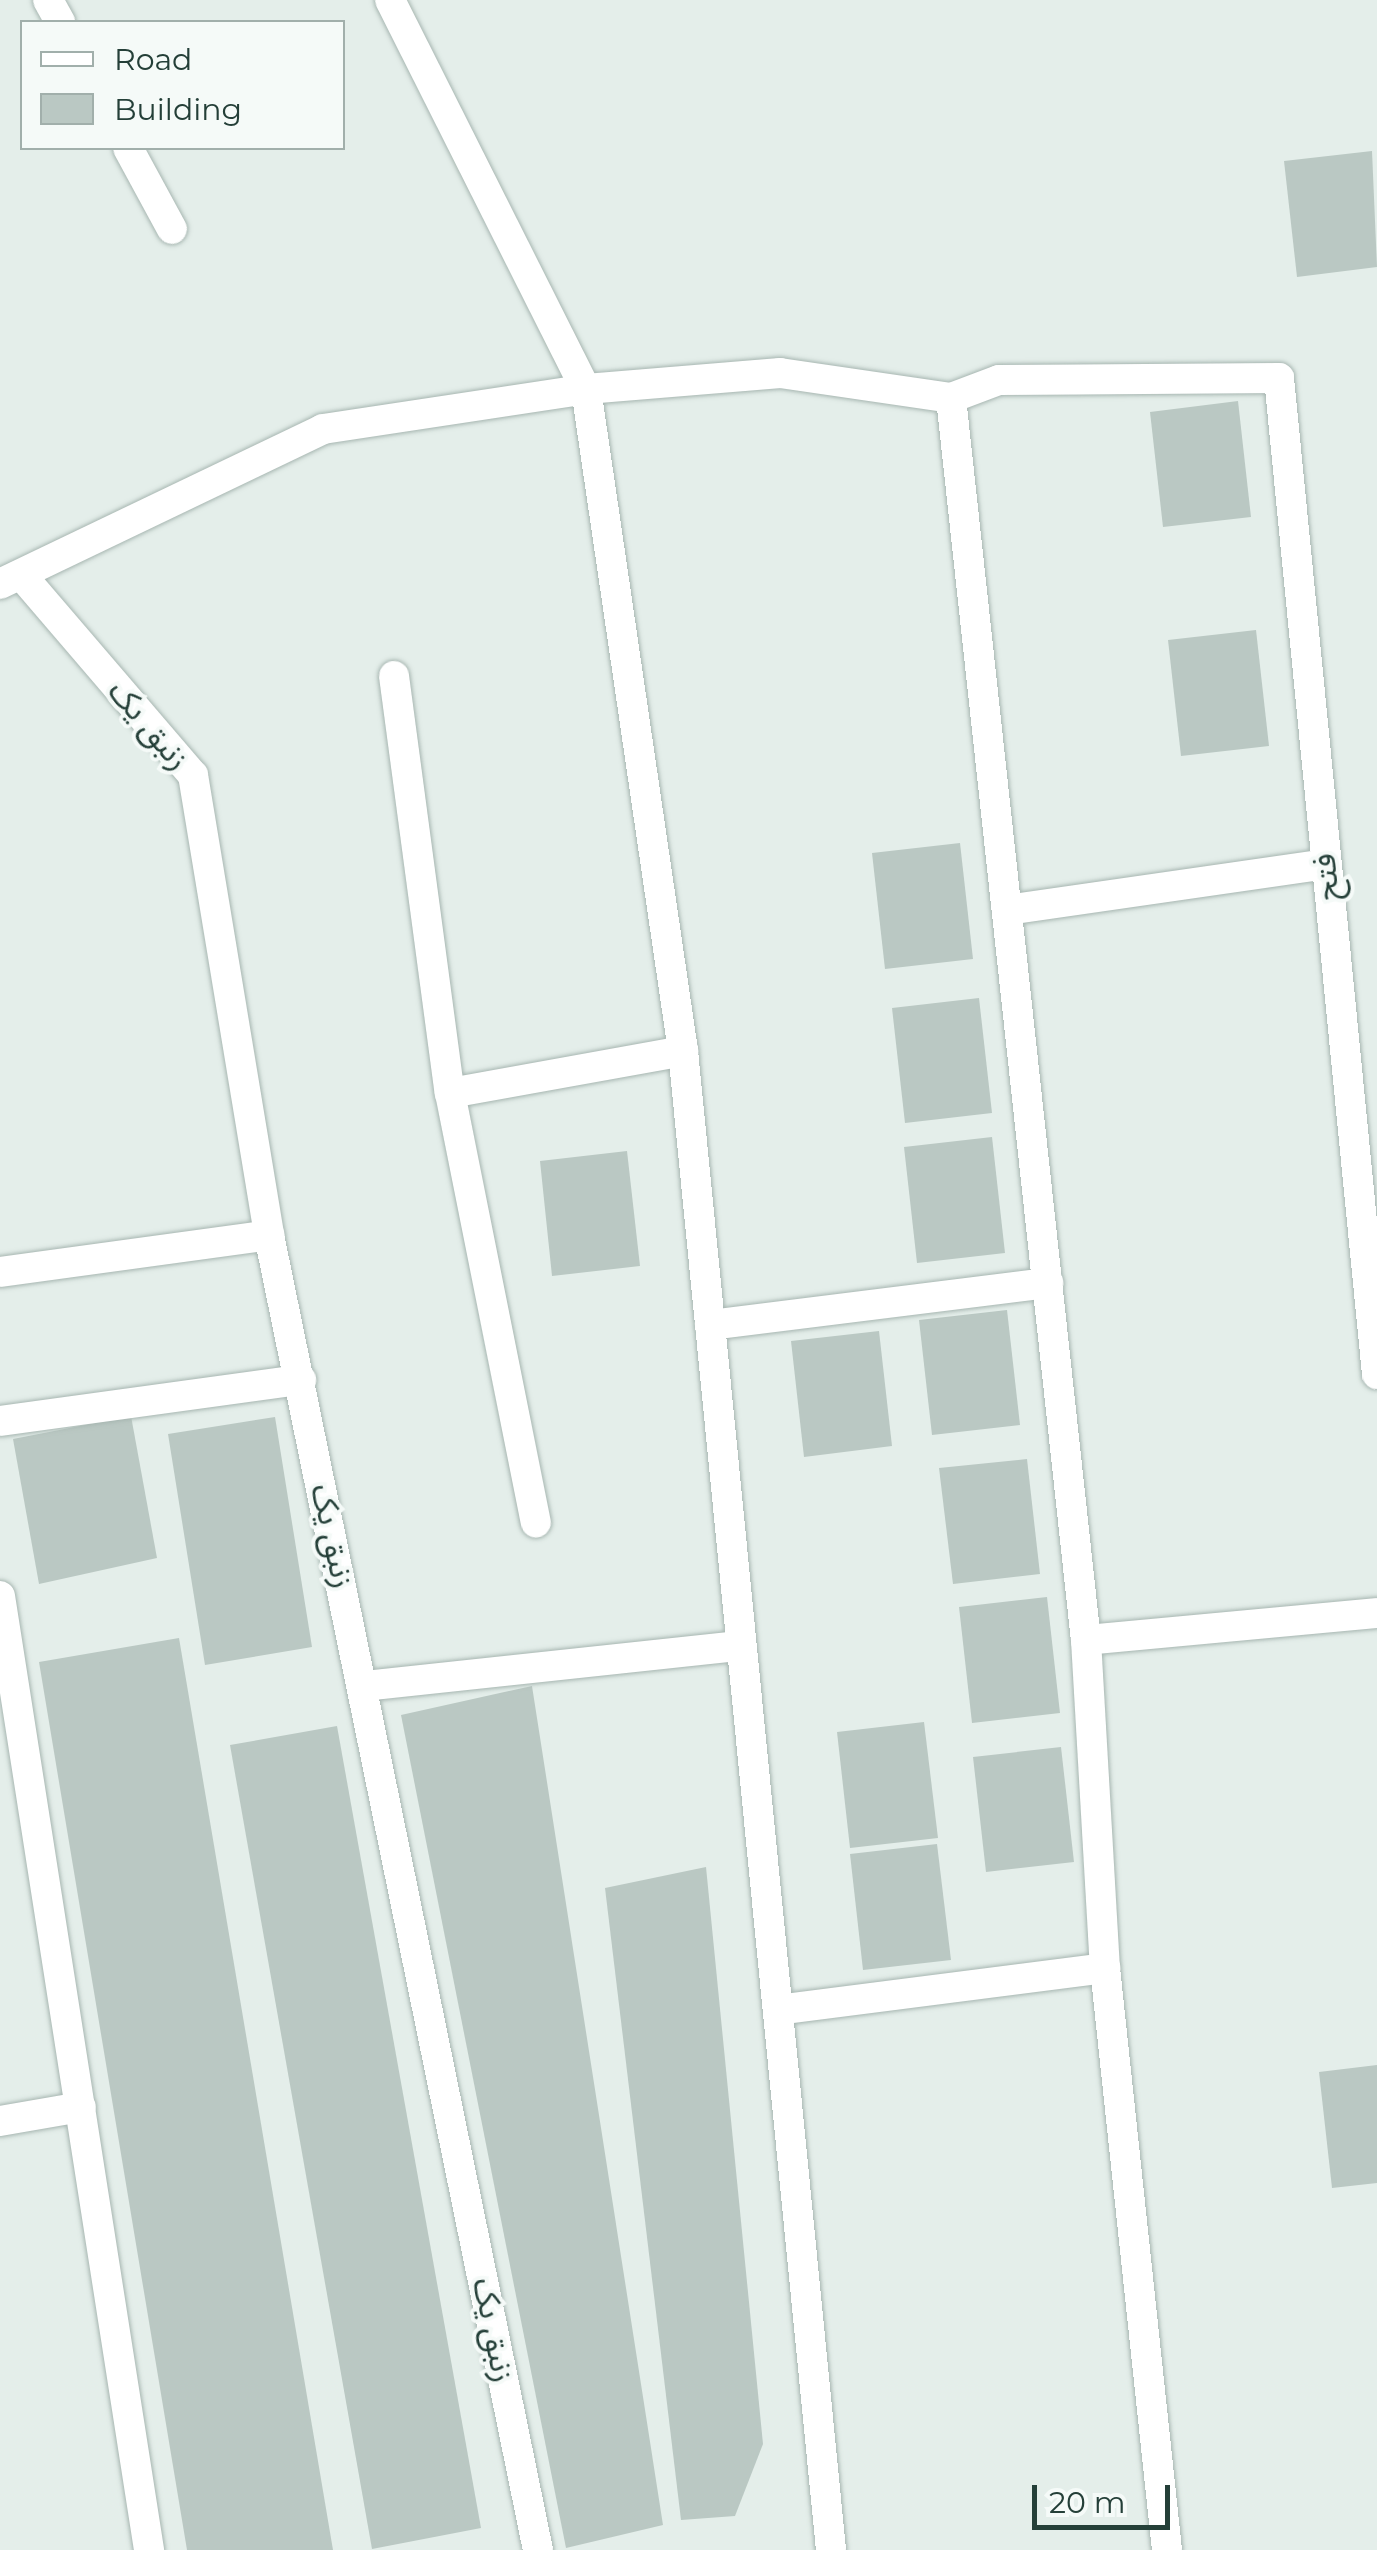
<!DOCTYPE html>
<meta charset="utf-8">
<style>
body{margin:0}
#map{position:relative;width:1377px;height:2550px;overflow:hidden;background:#e4eeea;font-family:Montserrat,"Noto Sans Arabic",sans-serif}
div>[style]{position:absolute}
.building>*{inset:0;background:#bac8c3}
.roads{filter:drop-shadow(0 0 2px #a7b6b1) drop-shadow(0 0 2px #a7b6b1)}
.street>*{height:30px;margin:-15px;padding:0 15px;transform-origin:15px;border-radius:15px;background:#fff}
.secondary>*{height:30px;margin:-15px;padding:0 15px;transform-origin:15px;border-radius:15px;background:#fff}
span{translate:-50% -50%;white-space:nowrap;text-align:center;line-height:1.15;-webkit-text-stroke:8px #f5faf8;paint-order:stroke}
.street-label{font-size:32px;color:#243f38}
.legend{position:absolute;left:20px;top:20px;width:325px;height:130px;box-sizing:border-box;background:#f5faf8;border:2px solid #a1afab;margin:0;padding:12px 18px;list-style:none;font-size:30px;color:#243f38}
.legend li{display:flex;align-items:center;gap:20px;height:50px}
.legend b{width:50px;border:2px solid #a1afab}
.scale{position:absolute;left:1032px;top:2485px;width:138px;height:45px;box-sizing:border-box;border:5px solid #243f38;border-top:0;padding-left:12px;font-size:30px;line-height:35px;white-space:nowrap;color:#243f38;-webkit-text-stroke:8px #f5faf8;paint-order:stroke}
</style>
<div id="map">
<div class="building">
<div style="clip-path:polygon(1372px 151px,1377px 267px,1297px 277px,1284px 161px)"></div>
<div style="clip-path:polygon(1238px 401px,1251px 517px,1163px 527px,1150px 412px)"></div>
<div style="clip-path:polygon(1256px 630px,1269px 746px,1181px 756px,1168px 640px)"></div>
<div style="clip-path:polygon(960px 843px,973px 959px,885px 969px,872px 853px)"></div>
<div style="clip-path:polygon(979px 998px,992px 1113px,905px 1123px,892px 1008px)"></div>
<div style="clip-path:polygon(992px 1137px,1005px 1253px,917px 1263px,904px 1147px)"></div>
<div style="clip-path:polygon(627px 1151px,640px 1266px,552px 1276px,540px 1161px)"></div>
<div style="clip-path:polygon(1007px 1310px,1020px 1425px,932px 1435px,919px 1320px)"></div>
<div style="clip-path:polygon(879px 1331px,892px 1446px,804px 1457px,791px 1341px)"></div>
<div style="clip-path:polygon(131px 1416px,157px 1558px,39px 1584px,13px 1439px)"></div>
<div style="clip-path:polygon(275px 1417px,312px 1647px,205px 1665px,168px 1434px)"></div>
<div style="clip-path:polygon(1027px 1459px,1040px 1574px,953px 1584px,939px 1468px)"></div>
<div style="clip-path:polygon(1047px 1597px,1060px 1713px,972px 1723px,959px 1607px)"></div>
<div style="clip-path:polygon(179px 1638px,333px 2550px,187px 2550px,39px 1662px)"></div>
<div style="clip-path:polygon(532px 1686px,663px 2525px,566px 2548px,401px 1715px)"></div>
<div style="clip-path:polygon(924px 1722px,938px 1838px,850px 1848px,837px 1732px)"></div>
<div style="clip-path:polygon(337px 1726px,481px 2528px,372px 2549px,230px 1745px)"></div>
<div style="clip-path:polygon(1061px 1747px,1074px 1862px,986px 1872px,973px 1757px)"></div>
<div style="clip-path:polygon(937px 1844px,951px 1960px,863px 1970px,850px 1854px)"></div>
<div style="clip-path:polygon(706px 1867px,763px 2444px,735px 2516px,681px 2520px,605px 1888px)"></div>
<div style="clip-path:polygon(1377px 2065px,1377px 2183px,1332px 2188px,1319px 2072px)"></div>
</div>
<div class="roads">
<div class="street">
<div style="left:951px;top:398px;width:1249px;rotate:83.8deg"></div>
<div style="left:1086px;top:1640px;width:329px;rotate:86.7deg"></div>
<div style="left:1105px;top:1968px;width:585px;rotate:83.92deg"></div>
<div style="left:23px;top:577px;width:261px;rotate:49.4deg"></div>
<div style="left:193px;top:775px;width:466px;rotate:80.6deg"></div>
<div style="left:269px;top:1235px;width:1342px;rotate:78.44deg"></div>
<div style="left:0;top:584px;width:358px;rotate:-25.6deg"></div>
<div style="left:323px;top:429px;width:266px;rotate:-8.6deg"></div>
<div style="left:586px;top:389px;width:195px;rotate:-4.7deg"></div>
<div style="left:780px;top:373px;width:173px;rotate:8.3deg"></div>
<div style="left:951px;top:398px;width:51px;rotate:-20.6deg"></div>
<div style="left:999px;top:380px;width:280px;rotate:-0.4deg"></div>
<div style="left:1279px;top:378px;width:1001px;rotate:84.38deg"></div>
<div style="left:394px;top:676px;width:421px;rotate:82.4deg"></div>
<div style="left:450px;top:1093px;width:438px;rotate:78.7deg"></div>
<div style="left:1007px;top:910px;width:321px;rotate:-8.2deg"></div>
<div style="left:450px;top:1093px;width:237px;rotate:-10.2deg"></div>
<div style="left:0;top:1272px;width:272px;rotate:-7.8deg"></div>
<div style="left:710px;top:1325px;width:341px;rotate:-7.1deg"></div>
<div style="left:0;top:1421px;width:304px;rotate:-7.8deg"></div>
<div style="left:0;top:1596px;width:966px;rotate:81.12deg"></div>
<div style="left:1086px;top:1640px;width:292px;rotate:-5.3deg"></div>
<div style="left:364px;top:1686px;width:374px;rotate:-6.1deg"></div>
<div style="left:785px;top:2009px;width:323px;rotate:-7.3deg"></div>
<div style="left:0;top:2121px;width:82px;rotate:-9.8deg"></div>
</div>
<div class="secondary">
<div style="left:48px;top:0;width:25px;rotate:61deg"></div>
<div style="left:390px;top:0;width:436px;rotate:63.3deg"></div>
<div style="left:586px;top:389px;width:669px;rotate:81.66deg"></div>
<div style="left:683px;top:1051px;width:1506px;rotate:84.36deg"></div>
<div style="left:128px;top:148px;width:92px;rotate:61.5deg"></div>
</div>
</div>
<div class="street-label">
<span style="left:149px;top:725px;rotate:50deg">زنبق یک</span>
<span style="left:1326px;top:877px;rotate:-96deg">فتح</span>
<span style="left:333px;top:1536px;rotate:78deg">زنبق یک</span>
<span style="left:494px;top:2330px;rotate:79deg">زنبق یک</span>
</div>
<ul class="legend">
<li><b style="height:12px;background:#fff"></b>Road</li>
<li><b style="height:28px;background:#bac8c3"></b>Building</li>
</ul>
<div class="scale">20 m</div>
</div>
